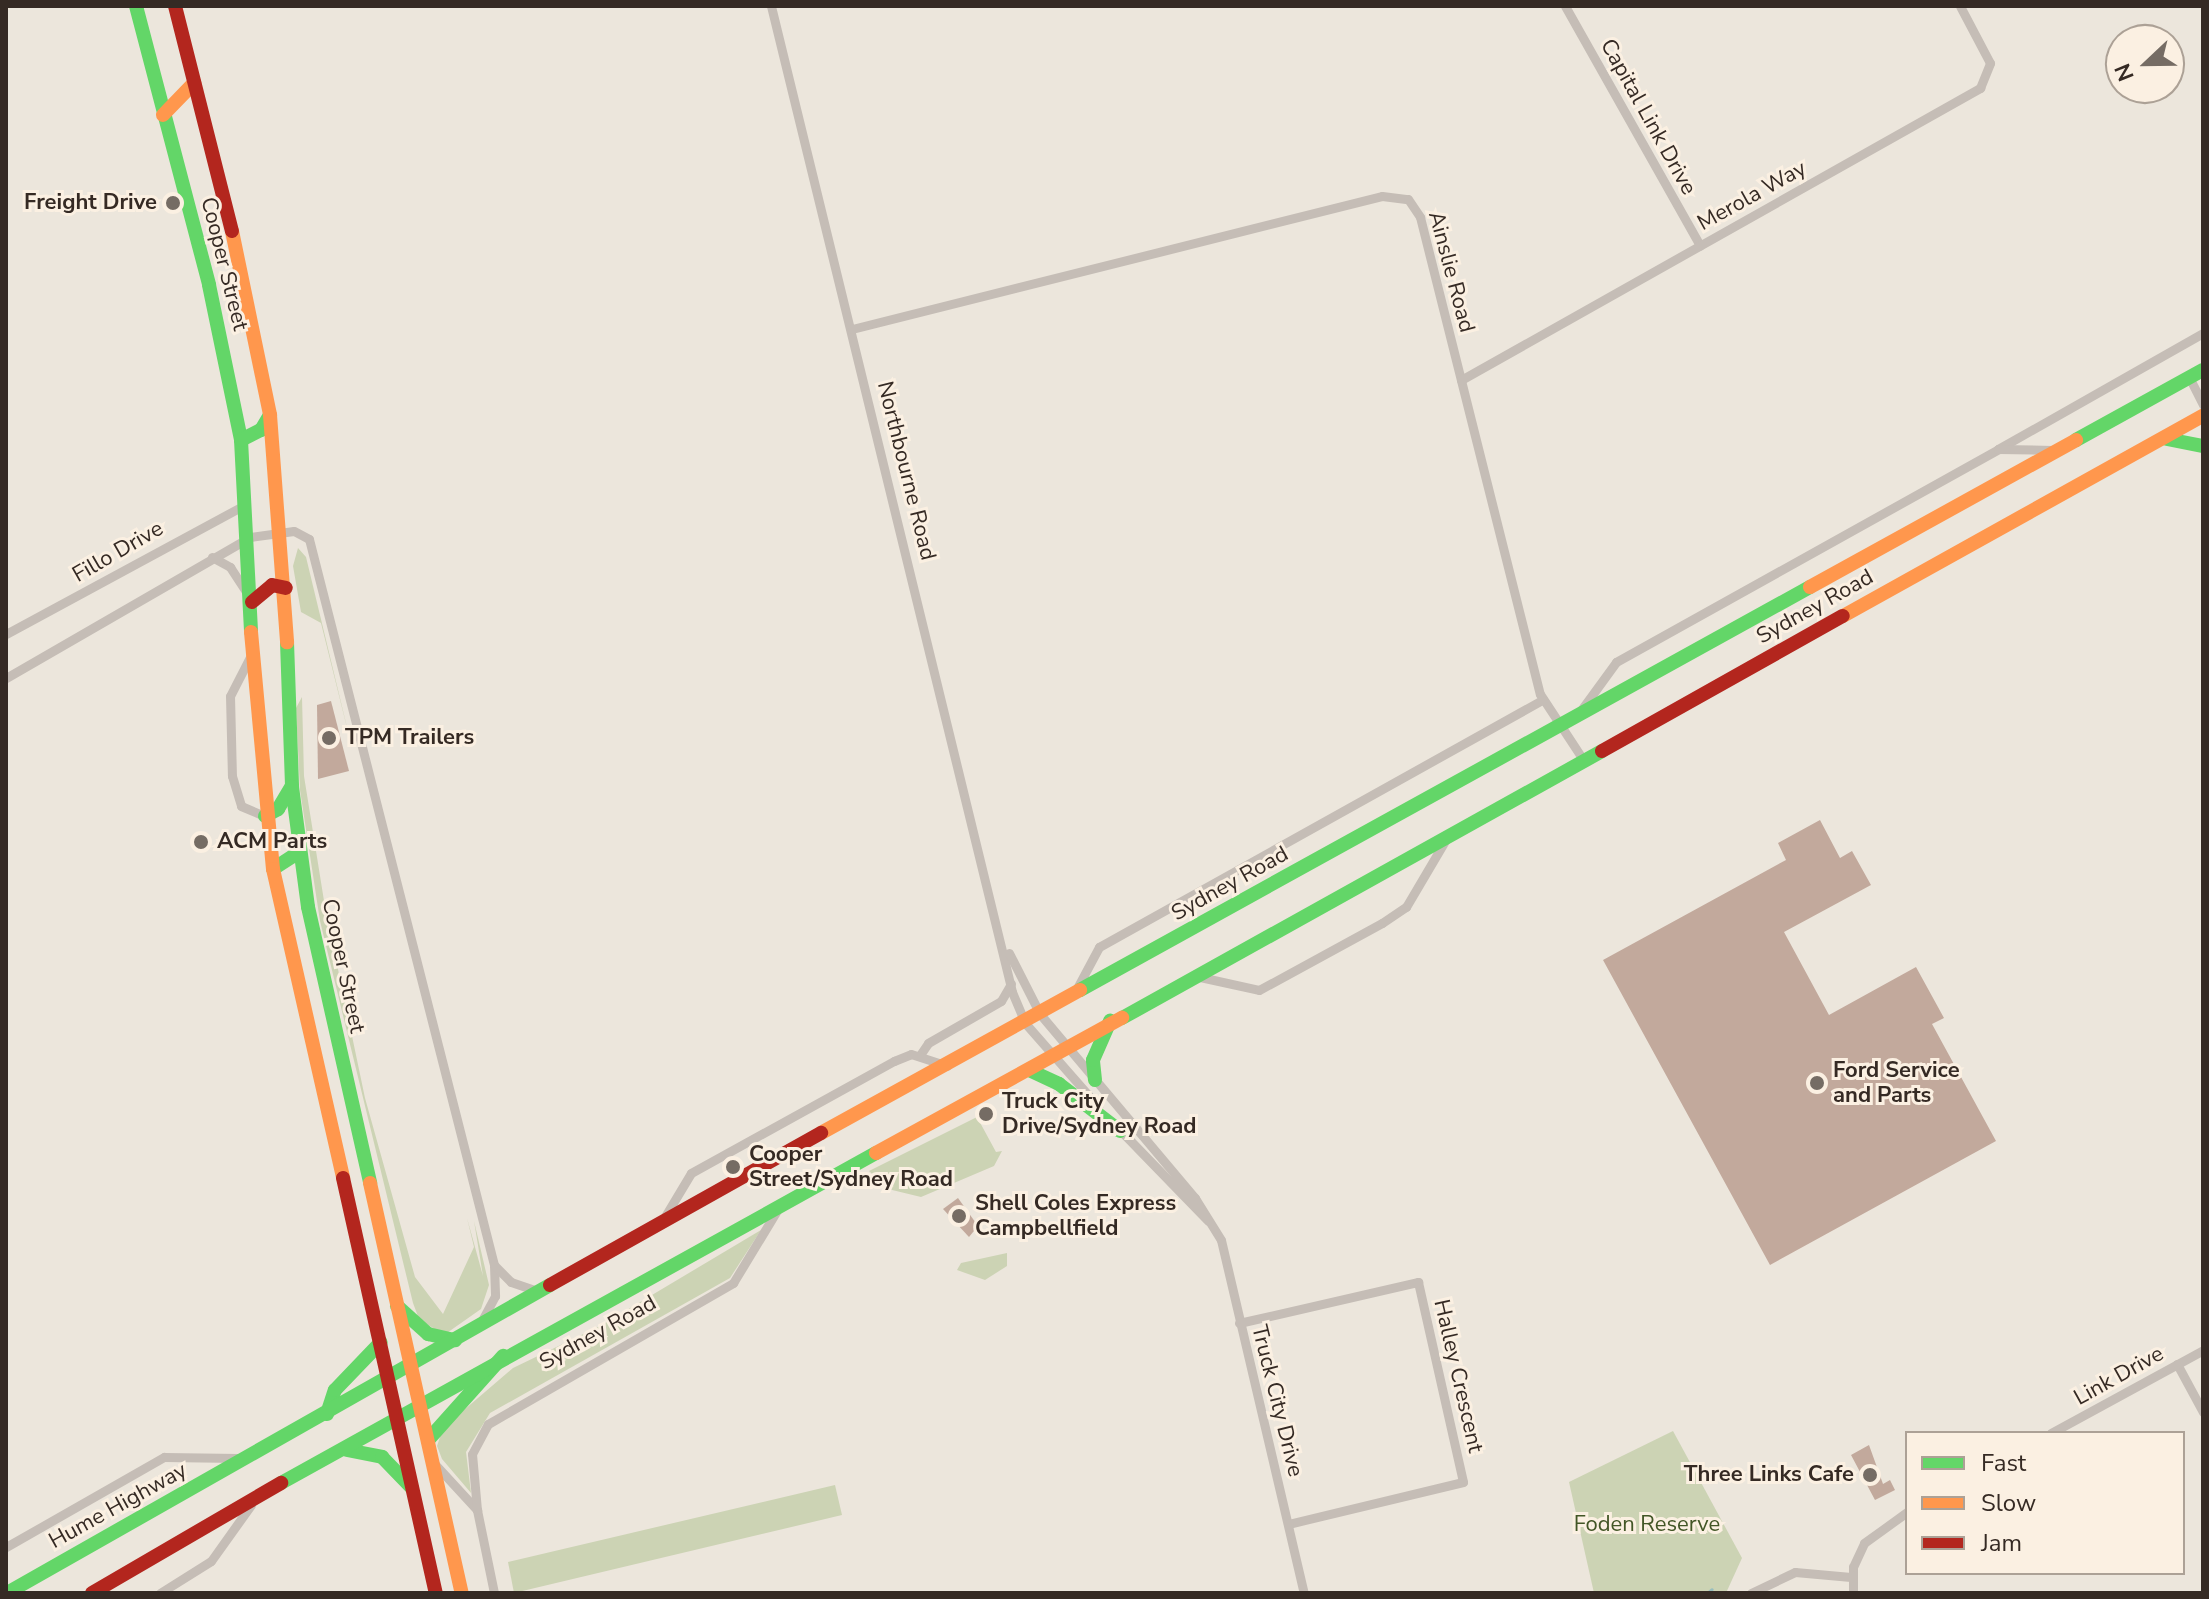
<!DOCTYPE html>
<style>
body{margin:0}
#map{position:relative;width:2209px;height:1599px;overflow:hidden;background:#ece6dc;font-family:"Nunito Sans",sans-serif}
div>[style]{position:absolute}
.green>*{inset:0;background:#ccd3b4}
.stream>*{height:3px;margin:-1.5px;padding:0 1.5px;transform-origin:1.5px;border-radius:1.5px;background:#97bebf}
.building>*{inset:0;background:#c2a99c}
.street>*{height:9px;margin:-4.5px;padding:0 4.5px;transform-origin:4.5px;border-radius:4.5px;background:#c5bdb6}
.fast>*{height:14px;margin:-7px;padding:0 7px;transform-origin:7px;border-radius:7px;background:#63d668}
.slow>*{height:14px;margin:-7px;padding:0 7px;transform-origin:7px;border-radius:7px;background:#ff974d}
.jam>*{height:14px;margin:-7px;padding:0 7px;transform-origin:7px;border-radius:7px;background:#b3261e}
.dots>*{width:22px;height:22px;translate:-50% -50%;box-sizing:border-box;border:4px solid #fbf0e2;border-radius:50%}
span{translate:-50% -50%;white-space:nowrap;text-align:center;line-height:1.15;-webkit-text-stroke:6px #fbf0e2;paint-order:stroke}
.street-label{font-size:22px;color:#352a24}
.poi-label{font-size:22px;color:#352a24;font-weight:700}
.right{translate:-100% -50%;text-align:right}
.left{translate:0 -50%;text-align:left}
.park-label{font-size:22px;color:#425626}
.frame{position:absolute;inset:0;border:8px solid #352a24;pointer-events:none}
.legend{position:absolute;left:1905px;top:1431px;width:280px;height:144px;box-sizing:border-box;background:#fbf0e2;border:2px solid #aca196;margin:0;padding:10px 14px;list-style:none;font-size:24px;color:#352a24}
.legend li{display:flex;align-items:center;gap:16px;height:40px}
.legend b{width:40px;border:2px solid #aca196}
.north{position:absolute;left:2105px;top:24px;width:80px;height:80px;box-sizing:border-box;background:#fbf0e2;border:2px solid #aca196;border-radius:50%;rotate:248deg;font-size:22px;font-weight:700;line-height:32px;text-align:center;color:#352a24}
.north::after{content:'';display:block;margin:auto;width:28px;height:36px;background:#756c64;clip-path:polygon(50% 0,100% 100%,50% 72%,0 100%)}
</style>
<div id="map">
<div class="green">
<div style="clip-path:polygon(298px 548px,306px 557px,352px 748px,321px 623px,301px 612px,293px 566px)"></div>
<div style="clip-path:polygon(302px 697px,304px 776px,325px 907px,365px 1098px,415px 1277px,443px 1314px,474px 1247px,467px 1218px,483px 1276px,474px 1221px,489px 1285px,481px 1309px,444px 1335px,419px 1319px,413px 1303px,320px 921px,300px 790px,296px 708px)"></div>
<div style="clip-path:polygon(977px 1117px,996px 1152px,1002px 1151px,994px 1166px,921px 1197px,888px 1189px,869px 1171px)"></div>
<div style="clip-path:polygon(761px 1230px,730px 1278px,490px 1413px,466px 1452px,471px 1493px,442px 1459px,437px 1446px,443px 1428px,513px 1368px,600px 1326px)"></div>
<div style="clip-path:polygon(1007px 1253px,1007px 1266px,985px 1280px,957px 1270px,961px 1263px)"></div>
<div style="clip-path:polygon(1673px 1431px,1742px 1558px,1726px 1593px,1594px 1593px,1569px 1482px)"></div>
<div style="clip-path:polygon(835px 1485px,842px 1515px,514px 1593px,508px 1562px)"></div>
</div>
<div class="stream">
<div style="left:1707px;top:1593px;width:6px;rotate:-39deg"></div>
</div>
<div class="building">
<div style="clip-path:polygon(331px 701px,349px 771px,318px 779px,317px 705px)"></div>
<div style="clip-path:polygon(1820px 820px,1840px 858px,1852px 851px,1871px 885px,1784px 932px,1829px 1015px,1916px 967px,1944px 1018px,1932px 1024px,1996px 1141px,1770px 1265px,1603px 960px,1786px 860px,1778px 843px)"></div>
<div style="clip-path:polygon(958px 1198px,978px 1226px,969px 1237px,943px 1209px)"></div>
<div style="clip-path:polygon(1869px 1445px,1883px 1484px,1890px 1480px,1895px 1490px,1875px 1500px,1851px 1455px)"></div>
</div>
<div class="street">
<div style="left:771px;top:6px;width:1015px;rotate:76.26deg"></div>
<div style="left:1012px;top:992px;width:34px;rotate:67deg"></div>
<div style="left:1025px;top:1023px;width:111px;rotate:48.7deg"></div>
<div style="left:1565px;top:6px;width:275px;rotate:60.6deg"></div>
<div style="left:852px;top:329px;width:546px;rotate:-14.09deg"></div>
<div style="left:1382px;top:196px;width:26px;rotate:7deg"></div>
<div style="left:1408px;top:199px;width:22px;rotate:56deg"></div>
<div style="left:1420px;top:217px;width:492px;rotate:75.9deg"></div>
<div style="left:1540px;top:694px;width:80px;rotate:56.7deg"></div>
<div style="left:2190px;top:379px;width:29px;rotate:63deg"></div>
<div style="left:1461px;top:380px;width:596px;rotate:-29.36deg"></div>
<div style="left:1980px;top:88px;width:27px;rotate:-68deg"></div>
<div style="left:1990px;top:63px;width:64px;rotate:-117.8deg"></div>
<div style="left:1998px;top:449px;width:236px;rotate:-29.5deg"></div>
<div style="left:212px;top:557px;width:21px;rotate:29deg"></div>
<div style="left:230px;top:567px;width:30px;rotate:57deg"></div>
<div style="left:6px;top:634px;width:272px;rotate:-28.4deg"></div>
<div style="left:251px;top:655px;width:46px;rotate:117.1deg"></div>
<div style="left:230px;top:696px;width:80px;rotate:88.6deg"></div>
<div style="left:232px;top:776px;width:31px;rotate:73deg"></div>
<div style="left:241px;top:806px;width:26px;rotate:23deg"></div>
<div style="left:6px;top:678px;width:282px;rotate:-30deg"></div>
<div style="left:250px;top:537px;width:44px;rotate:-7.8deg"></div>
<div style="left:294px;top:531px;width:17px;rotate:28deg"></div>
<div style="left:309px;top:539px;width:749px;rotate:75.7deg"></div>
<div style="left:494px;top:1265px;width:31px;rotate:88deg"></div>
<div style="left:495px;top:1296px;width:26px;rotate:118deg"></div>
<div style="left:1579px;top:713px;width:63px;rotate:-54deg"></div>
<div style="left:1616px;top:662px;width:437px;rotate:-29.1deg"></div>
<div style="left:1998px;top:449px;width:55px;rotate:1deg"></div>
<div style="left:1009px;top:953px;width:68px;rotate:63.1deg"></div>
<div style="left:1040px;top:1014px;width:241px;rotate:49.9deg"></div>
<div style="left:1195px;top:1198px;width:49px;rotate:58.2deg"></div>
<div style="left:1221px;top:1240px;width:363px;rotate:76.8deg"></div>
<div style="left:1200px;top:977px;width:60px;rotate:12.4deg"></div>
<div style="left:1259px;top:990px;width:140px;rotate:-28.6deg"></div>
<div style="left:1382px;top:923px;width:29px;rotate:-34deg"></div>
<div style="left:1406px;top:907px;width:79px;rotate:-59.5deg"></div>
<div style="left:1076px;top:990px;width:49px;rotate:-61.9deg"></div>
<div style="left:1099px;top:947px;width:507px;rotate:-29.14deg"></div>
<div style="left:920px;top:1055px;width:14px;rotate:-56deg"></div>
<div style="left:928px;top:1043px;width:84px;rotate:-29.9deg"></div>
<div style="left:1001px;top:1001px;width:20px;rotate:-60deg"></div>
<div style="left:1119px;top:1129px;width:128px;rotate:45.9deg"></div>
<div style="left:664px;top:1218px;width:52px;rotate:-59deg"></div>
<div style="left:691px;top:1173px;width:232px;rotate:-28.9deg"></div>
<div style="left:894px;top:1061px;width:18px;rotate:-22deg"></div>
<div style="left:911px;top:1054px;width:38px;rotate:18deg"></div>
<div style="left:494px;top:1265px;width:24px;rotate:45deg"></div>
<div style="left:511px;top:1282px;width:28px;rotate:19deg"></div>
<div style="left:1239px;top:1323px;width:184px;rotate:-12.9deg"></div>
<div style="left:1418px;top:1282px;width:205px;rotate:77.3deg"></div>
<div style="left:1463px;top:1482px;width:180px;rotate:166.5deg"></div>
<div style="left:2177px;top:1364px;width:55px;rotate:61.6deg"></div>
<div style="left:2051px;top:1433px;width:173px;rotate:-28.6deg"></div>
<div style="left:432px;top:1461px;width:67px;rotate:47.4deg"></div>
<div style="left:477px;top:1510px;width:85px;rotate:78.4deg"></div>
<div style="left:477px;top:1510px;width:56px;rotate:-95.1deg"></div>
<div style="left:472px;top:1454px;width:34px;rotate:-62deg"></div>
<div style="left:488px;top:1424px;width:283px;rotate:-29.9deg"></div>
<div style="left:733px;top:1283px;width:89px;rotate:-58.8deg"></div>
<div style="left:6px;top:1547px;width:182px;rotate:-29.7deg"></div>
<div style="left:164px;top:1457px;width:75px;rotate:0.8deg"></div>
<div style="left:160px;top:1593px;width:60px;rotate:-32.1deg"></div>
<div style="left:211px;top:1561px;width:69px;rotate:-54.5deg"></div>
<div style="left:1751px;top:1593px;width:49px;rotate:-25.5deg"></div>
<div style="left:1795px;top:1572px;width:56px;rotate:5.1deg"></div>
<div style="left:1853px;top:1593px;width:26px;rotate:-90deg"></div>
<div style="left:1853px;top:1567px;width:26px;rotate:-65deg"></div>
<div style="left:1864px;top:1543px;width:53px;rotate:-35.8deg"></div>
</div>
<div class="fast">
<div style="left:136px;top:6px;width:288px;rotate:75.3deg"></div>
<div style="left:209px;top:285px;width:158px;rotate:78.3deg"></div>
<div style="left:241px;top:440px;width:192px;rotate:87deg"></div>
<div style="left:2167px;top:439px;width:37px;rotate:11deg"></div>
<div style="left:241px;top:440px;width:22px;rotate:-27deg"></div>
<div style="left:261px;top:430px;width:17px;rotate:-59deg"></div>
<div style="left:2076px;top:440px;width:145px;rotate:-28.9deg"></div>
<div style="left:287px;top:642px;width:145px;rotate:88deg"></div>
<div style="left:292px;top:787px;width:121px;rotate:82.4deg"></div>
<div style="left:308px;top:907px;width:283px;rotate:77.3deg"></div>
<div style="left:265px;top:816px;width:15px;rotate:-28deg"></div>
<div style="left:278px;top:809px;width:26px;rotate:-59deg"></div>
<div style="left:273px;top:869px;width:31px;rotate:-33deg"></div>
<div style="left:1080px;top:990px;width:834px;rotate:-28.9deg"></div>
<div style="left:1122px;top:1018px;width:549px;rotate:-29.08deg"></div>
<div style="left:1029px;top:1070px;width:33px;rotate:25deg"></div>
<div style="left:1059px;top:1084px;width:77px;rotate:37.6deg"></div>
<div style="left:1095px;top:1080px;width:20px;rotate:-96deg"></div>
<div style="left:1093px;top:1060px;width:43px;rotate:-66.4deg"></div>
<div style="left:397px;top:1306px;width:42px;rotate:42.1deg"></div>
<div style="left:428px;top:1334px;width:28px;rotate:13deg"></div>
<div style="left:327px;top:1414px;width:25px;rotate:-72deg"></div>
<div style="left:335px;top:1390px;width:66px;rotate:-46.2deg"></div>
<div style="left:428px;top:1440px;width:113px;rotate:-48.2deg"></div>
<div style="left:347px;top:1450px;width:36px;rotate:11deg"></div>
<div style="left:382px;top:1457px;width:42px;rotate:46deg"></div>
<div style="left:281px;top:1483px;width:680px;rotate:-29.01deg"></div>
<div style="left:7px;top:1593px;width:624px;rotate:-29.56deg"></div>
</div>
<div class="slow">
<div style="left:163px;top:115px;width:45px;rotate:-45.9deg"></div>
<div style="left:232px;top:231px;width:188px;rotate:78.3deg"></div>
<div style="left:270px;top:415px;width:228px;rotate:85.7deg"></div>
<div style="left:1810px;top:587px;width:304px;rotate:-28.9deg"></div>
<div style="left:1843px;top:616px;width:412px;rotate:-29.1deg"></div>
<div style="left:251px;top:632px;width:238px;rotate:84.7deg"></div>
<div style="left:273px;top:869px;width:317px;rotate:77.2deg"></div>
<div style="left:821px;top:1133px;width:296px;rotate:-28.9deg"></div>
<div style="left:876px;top:1153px;width:281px;rotate:-28.8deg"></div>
<div style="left:370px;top:1183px;width:420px;rotate:77.4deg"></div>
</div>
<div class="jam">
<div style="left:175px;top:6px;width:232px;rotate:75.8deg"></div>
<div style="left:252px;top:602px;width:26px;rotate:-40deg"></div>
<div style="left:272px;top:585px;width:14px;rotate:12deg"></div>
<div style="left:1602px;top:751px;width:276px;rotate:-29.3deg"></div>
<div style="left:343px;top:1178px;width:425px;rotate:77.4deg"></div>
<div style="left:550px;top:1285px;width:311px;rotate:-29.3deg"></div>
<div style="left:92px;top:1593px;width:219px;rotate:-30.2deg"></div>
</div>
<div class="dots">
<div style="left:173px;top:203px;background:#756c64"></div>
<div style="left:329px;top:738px;background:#756c64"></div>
<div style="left:201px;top:842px;background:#756c64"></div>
<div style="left:1817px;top:1083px;background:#756c64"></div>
<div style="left:986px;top:1114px;background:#756c64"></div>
<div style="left:733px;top:1167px;background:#756c64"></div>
<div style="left:959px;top:1216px;background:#756c64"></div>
<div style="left:1870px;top:1475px;background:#756c64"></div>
</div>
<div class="street-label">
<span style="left:1648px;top:117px;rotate:61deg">Capital Link Drive</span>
<span style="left:1752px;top:196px;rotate:-29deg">Merola Way</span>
<span style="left:224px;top:264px;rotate:76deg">Cooper Street</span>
<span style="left:1451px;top:272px;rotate:75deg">Ainslie Road</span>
<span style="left:906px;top:471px;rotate:76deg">Northbourne Road</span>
<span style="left:118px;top:552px;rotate:-30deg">Fillo Drive</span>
<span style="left:1815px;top:607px;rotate:-29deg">Sydney Road</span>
<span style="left:1230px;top:884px;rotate:-29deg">Sydney Road</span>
<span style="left:343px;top:966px;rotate:78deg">Cooper Street</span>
<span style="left:598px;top:1333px;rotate:-29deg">Sydney Road</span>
<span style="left:1458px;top:1376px;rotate:77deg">Halley Crescent</span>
<span style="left:2119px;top:1376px;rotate:-29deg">Link Drive</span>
<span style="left:1277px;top:1401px;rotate:76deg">Truck City Drive</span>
<span style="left:118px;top:1506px;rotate:-29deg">Hume Highway</span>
</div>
<div class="poi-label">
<span class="right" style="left:157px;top:203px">Freight Drive</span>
<span class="left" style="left:345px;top:738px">TPM Trailers</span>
<span class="left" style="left:217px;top:842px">ACM Parts</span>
<span class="left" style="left:1833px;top:1083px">Ford Service<br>and Parts</span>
<span class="left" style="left:1002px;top:1114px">Truck City<br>Drive/Sydney Road</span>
<span class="left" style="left:749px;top:1167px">Cooper<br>Street/Sydney Road</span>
<span class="left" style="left:975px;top:1216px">Shell Coles Express<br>Campbellfield</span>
<span class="right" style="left:1854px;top:1475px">Three Links Cafe</span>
</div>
<div class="park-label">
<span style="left:1647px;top:1525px">Foden Reserve</span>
</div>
<div class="frame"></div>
<ul class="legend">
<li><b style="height:10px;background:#63d668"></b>Fast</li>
<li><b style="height:10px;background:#ff974d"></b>Slow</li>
<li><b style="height:10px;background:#b3261e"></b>Jam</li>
</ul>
<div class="north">N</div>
</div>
